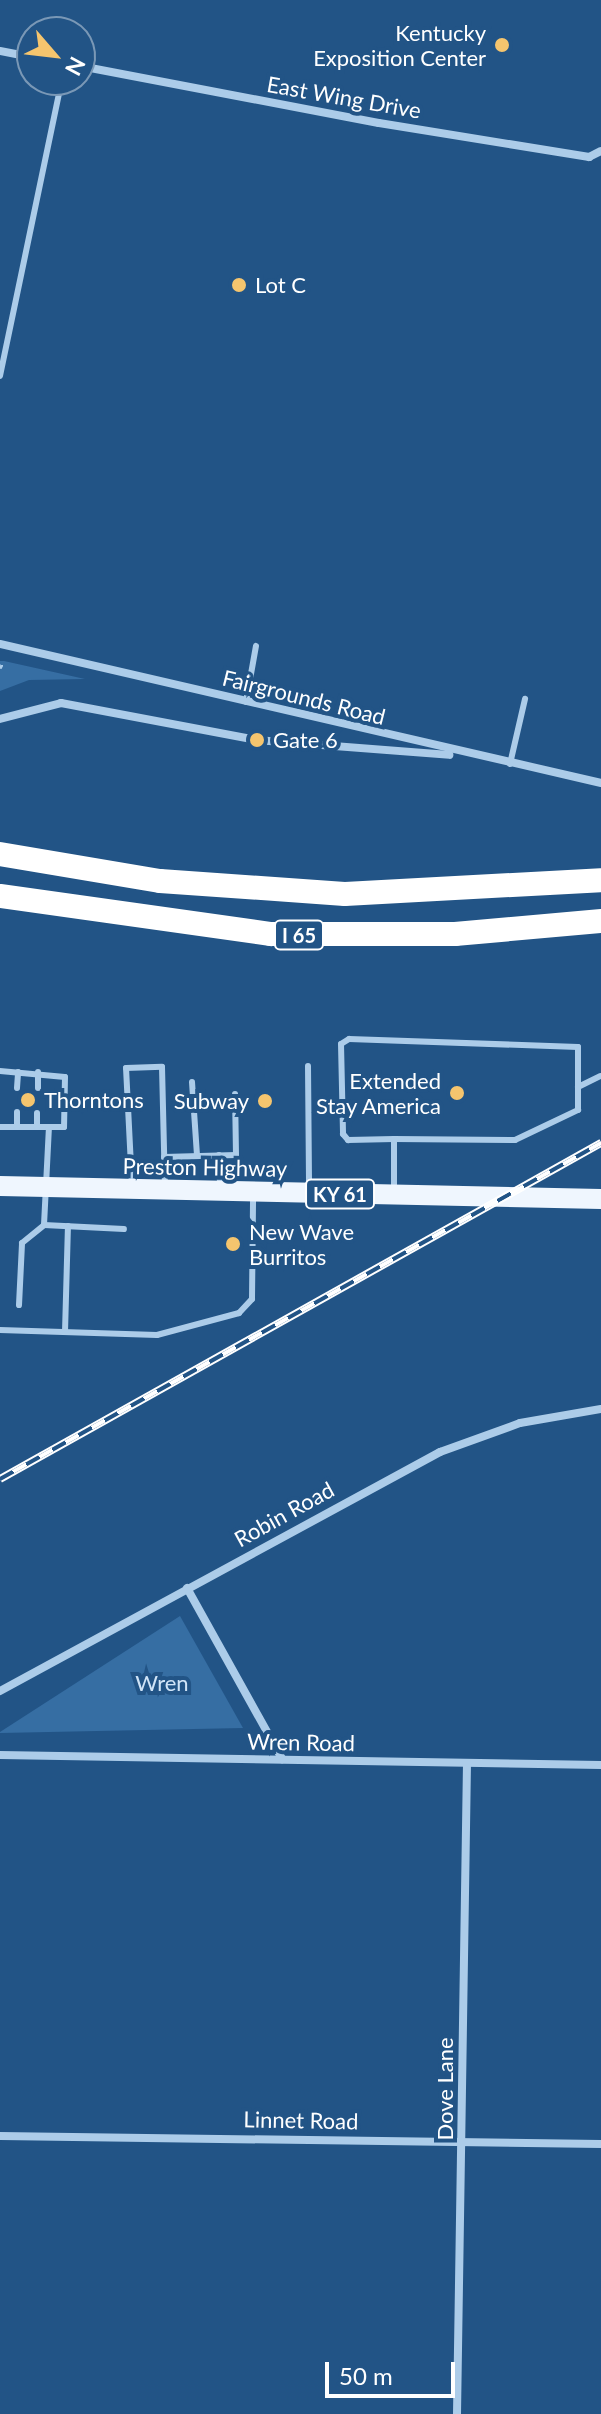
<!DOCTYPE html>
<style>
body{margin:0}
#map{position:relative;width:601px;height:2414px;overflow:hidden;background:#225486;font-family:Lato,sans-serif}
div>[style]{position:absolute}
.green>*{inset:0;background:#366ea3}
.path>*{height:3px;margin-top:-1.5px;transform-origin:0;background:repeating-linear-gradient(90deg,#accce9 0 4px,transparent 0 10px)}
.lane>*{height:6px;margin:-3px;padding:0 3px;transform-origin:3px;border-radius:3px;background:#accce9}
.street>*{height:8px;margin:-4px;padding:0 4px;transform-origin:4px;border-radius:4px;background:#accce9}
.primary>*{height:20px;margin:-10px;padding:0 10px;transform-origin:10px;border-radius:10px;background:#eff6fe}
.highway>*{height:24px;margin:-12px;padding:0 12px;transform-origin:12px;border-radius:12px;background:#fff}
.rail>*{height:8px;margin-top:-4px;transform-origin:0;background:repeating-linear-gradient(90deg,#225486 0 15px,#fff 0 30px);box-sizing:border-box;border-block:2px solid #fff}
.dots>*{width:22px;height:22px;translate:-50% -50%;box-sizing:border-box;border:4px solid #225486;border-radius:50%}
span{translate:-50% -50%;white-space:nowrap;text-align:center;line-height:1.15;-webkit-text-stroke:8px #225486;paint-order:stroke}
.shield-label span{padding:2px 6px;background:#225486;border:2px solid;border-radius:6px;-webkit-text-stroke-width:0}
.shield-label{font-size:20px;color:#fff;font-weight:700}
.poi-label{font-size:22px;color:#fff}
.right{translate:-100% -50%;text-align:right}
.left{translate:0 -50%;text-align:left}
.street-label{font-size:22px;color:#fff}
.park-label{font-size:22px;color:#d0e4f7}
.north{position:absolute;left:16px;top:16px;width:80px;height:80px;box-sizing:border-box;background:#225486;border:2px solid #7a98b6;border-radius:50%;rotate:118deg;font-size:22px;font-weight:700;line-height:32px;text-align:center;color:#fff}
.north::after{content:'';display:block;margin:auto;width:28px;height:36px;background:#f5c56e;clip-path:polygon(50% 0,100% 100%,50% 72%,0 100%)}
.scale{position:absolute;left:325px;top:2362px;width:130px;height:36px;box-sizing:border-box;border:4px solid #fff;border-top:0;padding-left:10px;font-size:24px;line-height:28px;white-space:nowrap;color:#fff;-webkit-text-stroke:6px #225486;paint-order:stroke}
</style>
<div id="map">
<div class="green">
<div style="clip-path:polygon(0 661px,4px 661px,85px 679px,29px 680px,0 691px)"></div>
<div style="clip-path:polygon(180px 1616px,243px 1728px,0 1733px,0 1732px)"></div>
</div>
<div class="path">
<div style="left:0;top:668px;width:8px;rotate:-60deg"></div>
</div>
<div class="lane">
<div style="left:0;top:376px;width:302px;rotate:-78.2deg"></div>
<div style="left:246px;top:702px;width:57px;rotate:-79.9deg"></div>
<div style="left:510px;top:764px;width:67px;rotate:-77deg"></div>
<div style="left:308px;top:1066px;width:124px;rotate:89.5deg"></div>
<div style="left:0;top:1071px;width:65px;rotate:5.3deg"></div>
<div style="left:65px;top:1077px;width:50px;rotate:91.1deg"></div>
<div style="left:64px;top:1127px;width:64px;rotate:180deg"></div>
<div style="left:192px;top:1082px;width:74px;rotate:86.1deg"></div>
<div style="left:578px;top:1087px;width:25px;rotate:-26deg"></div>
<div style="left:17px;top:1088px;width:16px;rotate:-86deg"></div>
<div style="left:38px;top:1088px;width:16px;rotate:-90deg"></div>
<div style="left:37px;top:1113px;width:14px;rotate:90deg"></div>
<div style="left:17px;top:1127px;width:15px;rotate:-90deg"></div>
<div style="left:219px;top:1155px;width:33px;rotate:88deg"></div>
<div style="left:164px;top:1157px;width:72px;rotate:-1.6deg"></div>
<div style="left:236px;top:1155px;width:61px;rotate:-90.9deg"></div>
<div style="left:132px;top:1186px;width:118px;rotate:-92.9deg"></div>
<div style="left:126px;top:1068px;width:36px;rotate:-2deg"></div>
<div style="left:162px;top:1067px;width:119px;rotate:88.6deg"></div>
<div style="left:394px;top:1191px;width:52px;rotate:-90deg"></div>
<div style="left:394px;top:1139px;width:121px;rotate:0.5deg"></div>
<div style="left:515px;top:1140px;width:70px;rotate:-25.5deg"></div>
<div style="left:578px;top:1110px;width:63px;rotate:-90deg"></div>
<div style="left:578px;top:1047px;width:229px;rotate:-178deg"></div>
<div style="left:349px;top:1039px;width:9px;rotate:148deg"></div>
<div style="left:341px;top:1044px;width:90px;rotate:88.7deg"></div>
<div style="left:343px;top:1134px;width:8px;rotate:50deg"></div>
<div style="left:348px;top:1140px;width:46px;rotate:-1.2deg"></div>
<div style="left:44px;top:1225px;width:80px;rotate:2.9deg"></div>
<div style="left:19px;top:1305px;width:62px;rotate:-87.2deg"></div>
<div style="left:22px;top:1243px;width:28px;rotate:-39deg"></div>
<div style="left:44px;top:1225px;width:98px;rotate:-87.1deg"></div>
<div style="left:0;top:1330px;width:157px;rotate:1.8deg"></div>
<div style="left:157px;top:1335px;width:85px;rotate:-15deg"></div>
<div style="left:239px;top:1313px;width:19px;rotate:-47deg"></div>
<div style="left:252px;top:1299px;width:103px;rotate:-89.4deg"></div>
<div style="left:65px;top:1332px;width:106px;rotate:-88.4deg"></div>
</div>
<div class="street">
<div style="left:0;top:51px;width:33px;rotate:11deg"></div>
<div style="left:80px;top:66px;width:304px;rotate:10.8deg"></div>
<div style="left:379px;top:123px;width:213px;rotate:9.2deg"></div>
<div style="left:589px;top:157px;width:13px;rotate:-27deg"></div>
<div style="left:0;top:644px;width:617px;rotate:13.02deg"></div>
<div style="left:0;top:719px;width:63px;rotate:-14.7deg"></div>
<div style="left:61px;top:703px;width:198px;rotate:10.7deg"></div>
<div style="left:256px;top:740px;width:194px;rotate:4.4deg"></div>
<div style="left:187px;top:1588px;width:196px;rotate:60.9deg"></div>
<div style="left:0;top:1691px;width:501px;rotate:-28.51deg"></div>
<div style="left:440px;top:1452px;width:85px;rotate:-19.9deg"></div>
<div style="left:520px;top:1423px;width:82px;rotate:-9.8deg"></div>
<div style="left:0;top:1755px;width:601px;rotate:0.95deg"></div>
<div style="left:0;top:2136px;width:601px;rotate:0.76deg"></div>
<div style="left:457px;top:2414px;width:651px;rotate:-89.12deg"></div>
</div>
<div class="primary">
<div style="left:0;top:1186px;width:601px;rotate:1.24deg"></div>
</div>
<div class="highway">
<div style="left:0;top:854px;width:162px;rotate:9.6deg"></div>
<div style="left:160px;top:881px;width:185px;rotate:4deg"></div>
<div style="left:345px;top:894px;width:256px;rotate:-3.1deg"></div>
<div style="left:0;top:896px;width:274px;rotate:8deg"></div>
<div style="left:271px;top:934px;width:184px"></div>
<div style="left:455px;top:934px;width:147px;rotate:-5.1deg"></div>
</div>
<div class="rail">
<div style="left:0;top:1479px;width:689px;rotate:-29.21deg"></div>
</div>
<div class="dots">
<div style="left:502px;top:45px;background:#f5c56e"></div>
<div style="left:239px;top:285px;background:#f5c56e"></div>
<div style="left:257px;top:740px;background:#f5c56e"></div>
<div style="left:457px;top:1093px;background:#f5c56e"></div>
<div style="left:28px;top:1100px;background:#f5c56e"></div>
<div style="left:265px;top:1101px;background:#f5c56e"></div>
<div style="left:233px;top:1244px;background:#f5c56e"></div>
</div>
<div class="shield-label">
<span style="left:299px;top:935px">I 65</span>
<span style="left:340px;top:1194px">KY 61</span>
</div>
<div class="poi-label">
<span class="right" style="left:486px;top:45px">Kentucky<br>Exposition Center</span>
<span class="left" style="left:255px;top:285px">Lot C</span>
<span class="left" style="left:273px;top:740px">Gate 6</span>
<span class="right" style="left:441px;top:1093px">Extended<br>Stay America</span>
<span class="left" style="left:44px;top:1100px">Thorntons</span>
<span class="right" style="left:249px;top:1101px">Subway</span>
<span class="left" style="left:249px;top:1244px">New Wave<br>Burritos</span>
</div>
<div class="street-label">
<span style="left:344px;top:97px;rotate:10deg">East Wing Drive</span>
<span style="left:304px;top:697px;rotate:14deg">Fairgrounds Road</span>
<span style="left:205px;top:1167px;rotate:1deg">Preston Highway</span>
<span style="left:284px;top:1514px;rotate:-29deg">Robin Road</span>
<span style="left:301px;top:1742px;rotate:1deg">Wren Road</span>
<span style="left:445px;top:2089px;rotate:-90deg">Dove Lane</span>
<span style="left:301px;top:2120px;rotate:1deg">Linnet Road</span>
</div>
<div class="park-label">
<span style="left:162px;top:1683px">Wren</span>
</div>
<div class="north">N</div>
<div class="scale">50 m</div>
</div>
